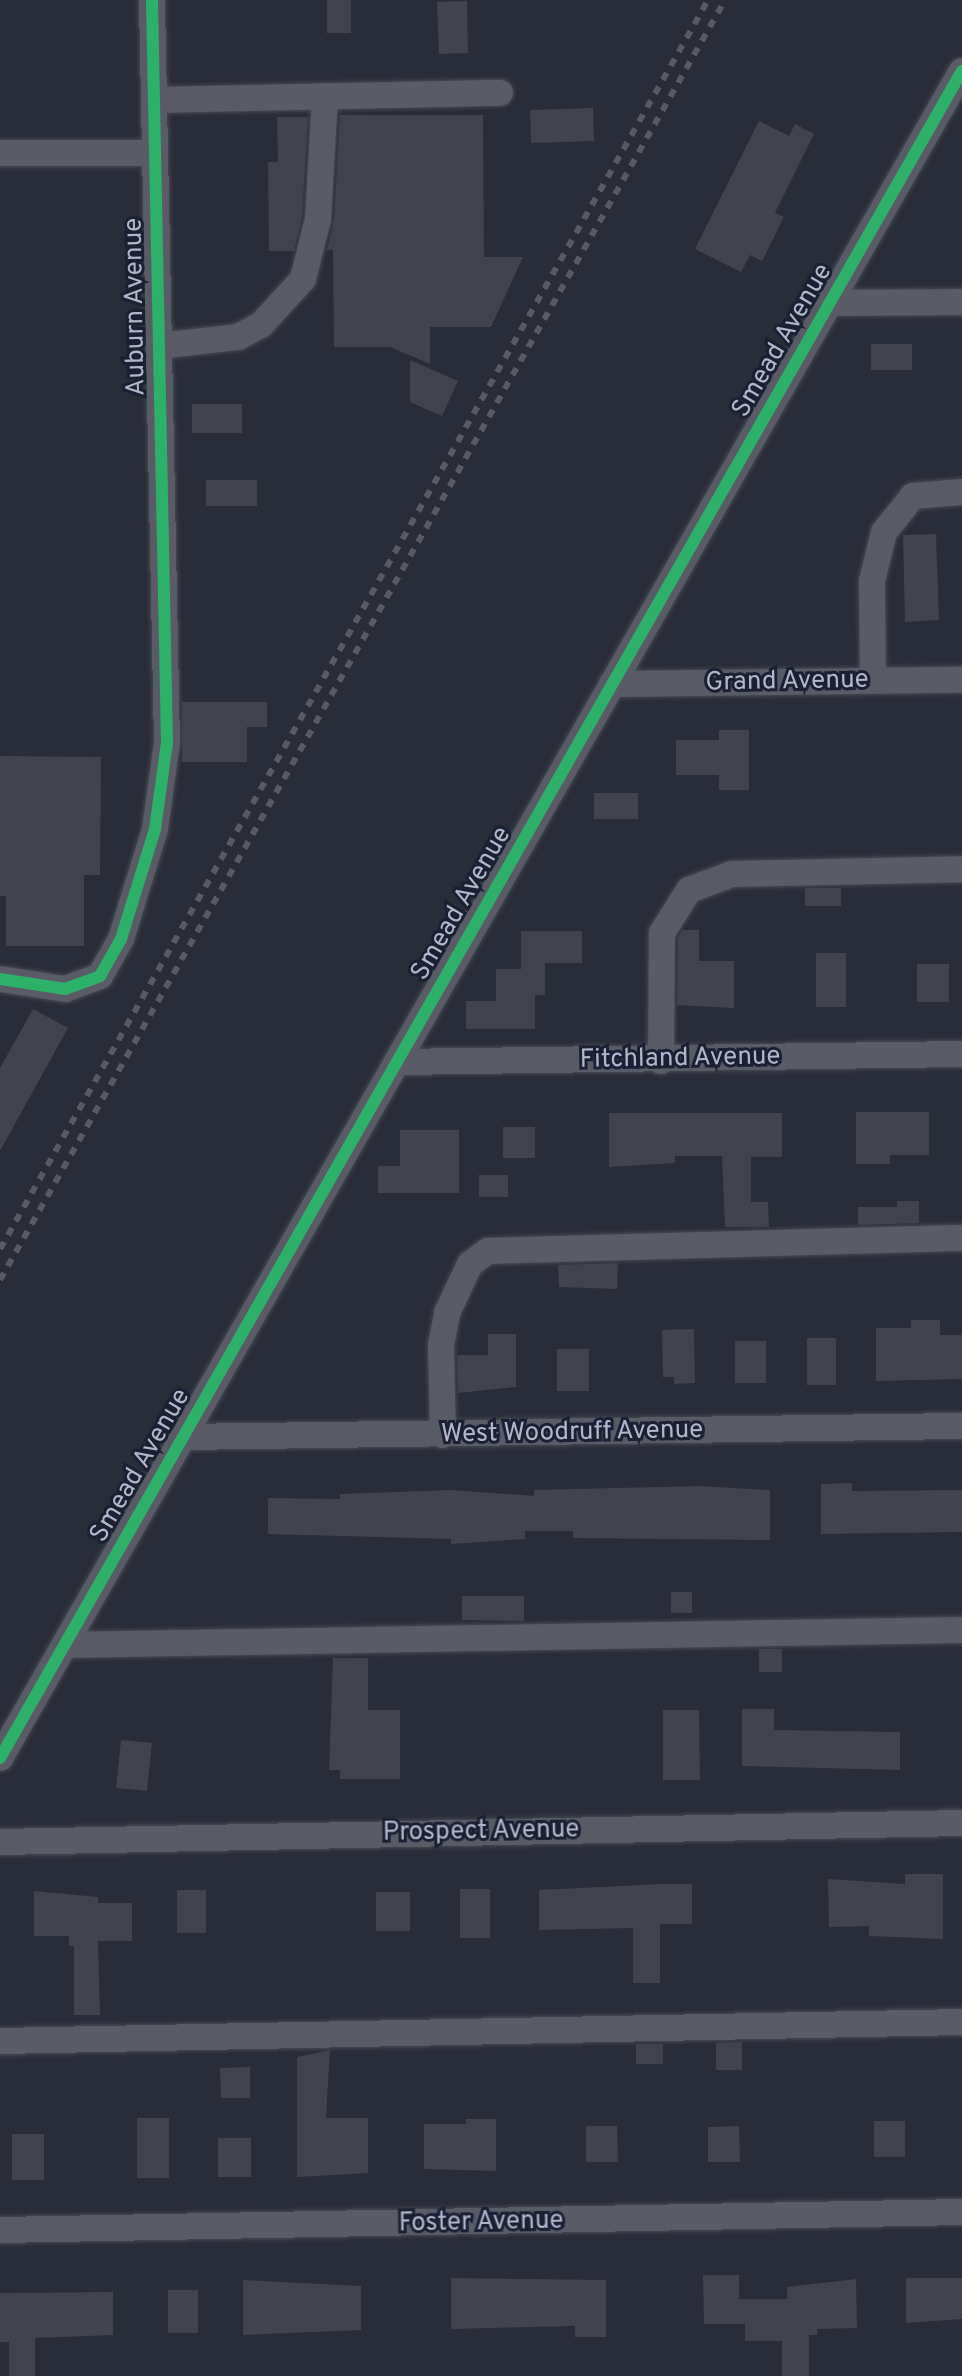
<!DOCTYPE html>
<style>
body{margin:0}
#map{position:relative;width:962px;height:2376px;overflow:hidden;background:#292c39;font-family:Overpass,sans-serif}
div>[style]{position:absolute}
.building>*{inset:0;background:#41434f}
.roads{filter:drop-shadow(0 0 2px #454852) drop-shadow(0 0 2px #454852)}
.minor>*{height:26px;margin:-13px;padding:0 13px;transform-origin:13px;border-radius:13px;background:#595b67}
.rail>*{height:6px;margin-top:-3px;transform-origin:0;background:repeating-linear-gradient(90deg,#585a64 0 8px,transparent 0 16px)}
.cycleway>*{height:12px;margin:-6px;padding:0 6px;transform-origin:6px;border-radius:6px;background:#2db169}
span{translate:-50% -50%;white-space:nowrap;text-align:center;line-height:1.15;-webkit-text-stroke:6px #1b2035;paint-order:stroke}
.street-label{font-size:26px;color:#b2b6cb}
</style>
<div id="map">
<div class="building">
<div style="clip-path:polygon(327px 0,351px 0,351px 33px,327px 33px)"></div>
<div style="clip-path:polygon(467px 1px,468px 53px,439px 54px,437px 2px)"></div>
<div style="clip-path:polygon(593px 108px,594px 141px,531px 143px,530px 110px)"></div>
<div style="clip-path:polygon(340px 115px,483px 115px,484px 257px,523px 257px,491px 327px,430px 327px,430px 364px,390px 347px,334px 347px,333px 250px,327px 250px,334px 220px)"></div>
<div style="clip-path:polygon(277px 117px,308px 117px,302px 217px,294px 251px,269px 251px,268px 162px,278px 162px)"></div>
<div style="clip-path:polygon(759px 121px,789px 136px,795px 124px,814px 134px,775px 213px,784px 217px,762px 261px,750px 255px,741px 272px,695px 249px)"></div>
<div style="clip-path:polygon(871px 344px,912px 344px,912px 370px,871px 370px)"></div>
<div style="clip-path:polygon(410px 360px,458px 381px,442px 416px,410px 402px)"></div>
<div style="clip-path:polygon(192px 404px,242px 404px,242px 433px,192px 433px)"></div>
<div style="clip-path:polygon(206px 480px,257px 480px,257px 506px,206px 506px)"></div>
<div style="clip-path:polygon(936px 534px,939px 620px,905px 622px,903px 535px)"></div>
<div style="clip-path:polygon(182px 702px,267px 702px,267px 727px,247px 727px,247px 762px,182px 762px)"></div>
<div style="clip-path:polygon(719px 730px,749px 730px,749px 790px,719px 790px,719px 775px,676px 775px,676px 740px,719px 740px)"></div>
<div style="clip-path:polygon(0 756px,101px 757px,100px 875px,84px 875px,84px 946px,6px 946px,6px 896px,0 896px)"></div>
<div style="clip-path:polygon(594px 793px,638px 793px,638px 819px,594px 819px)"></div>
<div style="clip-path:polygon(805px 888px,841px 888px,841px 906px,805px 906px)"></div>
<div style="clip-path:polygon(682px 930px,699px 930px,699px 961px,734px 961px,734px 1008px,677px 1005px,678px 938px)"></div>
<div style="clip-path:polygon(521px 931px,582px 931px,582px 963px,545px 963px,545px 995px,535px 995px,535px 1029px,466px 1029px,466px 1001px,496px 1001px,496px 969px,521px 969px)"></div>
<div style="clip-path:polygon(816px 953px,846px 953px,846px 1007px,816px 1007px)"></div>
<div style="clip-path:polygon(917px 964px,949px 964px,949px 1002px,917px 1002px)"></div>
<div style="clip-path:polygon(33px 1009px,68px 1028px,0 1151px,0 1068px)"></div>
<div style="clip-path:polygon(856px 1112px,929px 1112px,929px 1155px,890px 1155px,890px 1164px,856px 1164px)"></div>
<div style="clip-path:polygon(609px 1113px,782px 1113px,782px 1157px,751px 1157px,751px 1202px,768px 1202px,769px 1227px,725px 1227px,722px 1156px,675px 1156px,675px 1163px,609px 1167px)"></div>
<div style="clip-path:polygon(503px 1127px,535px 1127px,535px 1158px,503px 1158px)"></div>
<div style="clip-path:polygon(400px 1130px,459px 1130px,459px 1193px,378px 1193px,378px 1166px,400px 1166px)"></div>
<div style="clip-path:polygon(479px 1175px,508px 1175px,508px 1197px,479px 1197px)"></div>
<div style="clip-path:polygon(897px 1201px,919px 1201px,919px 1223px,858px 1225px,858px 1207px,897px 1207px)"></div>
<div style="clip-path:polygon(618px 1263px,617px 1289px,559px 1287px,558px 1265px)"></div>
<div style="clip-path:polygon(911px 1320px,940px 1320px,940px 1335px,962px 1335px,962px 1379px,876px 1381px,876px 1328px,911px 1328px)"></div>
<div style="clip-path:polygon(694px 1329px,695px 1383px,674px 1384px,674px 1377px,663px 1377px,662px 1330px)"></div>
<div style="clip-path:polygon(488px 1334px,516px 1334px,516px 1387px,458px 1393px,457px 1355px,488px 1355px)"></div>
<div style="clip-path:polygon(807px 1338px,836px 1338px,836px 1385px,807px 1385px)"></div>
<div style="clip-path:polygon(735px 1341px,766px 1341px,766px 1383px,735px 1383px)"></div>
<div style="clip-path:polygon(557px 1349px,589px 1349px,589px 1391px,557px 1391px)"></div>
<div style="clip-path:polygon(852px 1483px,852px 1491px,962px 1490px,962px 1532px,821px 1534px,821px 1484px)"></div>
<div style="clip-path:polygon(700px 1486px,770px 1490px,770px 1540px,573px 1538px,573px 1531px,525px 1531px,525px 1539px,451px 1544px,451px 1539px,268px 1534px,268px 1498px,340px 1499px,340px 1494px,451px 1490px,534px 1496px,534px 1490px)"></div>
<div style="clip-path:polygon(671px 1592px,692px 1592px,692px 1613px,671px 1613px)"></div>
<div style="clip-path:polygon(462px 1596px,524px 1596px,524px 1621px,462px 1620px)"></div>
<div style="clip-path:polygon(759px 1649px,782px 1649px,782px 1672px,759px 1672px)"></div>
<div style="clip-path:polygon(333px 1658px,368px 1658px,368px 1710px,400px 1710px,400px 1779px,340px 1779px,340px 1770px,329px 1770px)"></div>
<div style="clip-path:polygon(742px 1709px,774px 1709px,774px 1730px,900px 1732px,900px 1770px,742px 1766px)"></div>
<div style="clip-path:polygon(663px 1710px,699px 1710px,700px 1780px,663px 1780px)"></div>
<div style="clip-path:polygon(121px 1740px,152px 1743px,147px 1791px,116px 1788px)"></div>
<div style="clip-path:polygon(905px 1874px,943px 1874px,943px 1939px,869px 1936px,869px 1926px,829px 1927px,828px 1879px,905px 1884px)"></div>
<div style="clip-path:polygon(661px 1884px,692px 1884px,692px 1924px,660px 1924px,660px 1983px,633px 1983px,633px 1928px,539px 1930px,539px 1890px)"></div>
<div style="clip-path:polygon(460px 1889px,490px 1889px,490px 1938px,460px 1938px)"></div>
<div style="clip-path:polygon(177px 1890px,206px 1890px,206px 1933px,177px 1933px)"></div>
<div style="clip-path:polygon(34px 1891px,98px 1897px,98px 1903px,132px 1903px,132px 1941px,98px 1941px,100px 2015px,74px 2015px,74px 1946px,69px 1946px,69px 1936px,34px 1936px)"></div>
<div style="clip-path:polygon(376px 1892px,410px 1892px,410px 1931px,376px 1931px)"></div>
<div style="clip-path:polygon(742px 2042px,742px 2070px,716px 2070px,716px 2043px)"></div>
<div style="clip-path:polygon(636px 2044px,663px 2044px,663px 2064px,636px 2064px)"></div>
<div style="clip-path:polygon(330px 2050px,326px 2118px,368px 2118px,368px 2173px,297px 2177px,297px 2057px)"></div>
<div style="clip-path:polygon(250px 2067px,250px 2098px,221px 2098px,220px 2068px)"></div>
<div style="clip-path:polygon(137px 2118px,169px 2118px,169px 2178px,137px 2178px)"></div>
<div style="clip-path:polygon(466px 2119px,496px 2119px,496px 2171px,424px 2169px,424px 2124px,466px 2124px)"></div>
<div style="clip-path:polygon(874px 2121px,905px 2121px,905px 2157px,874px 2157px)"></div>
<div style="clip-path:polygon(586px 2126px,617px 2126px,618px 2162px,586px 2162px)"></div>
<div style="clip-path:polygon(739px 2126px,740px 2162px,708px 2162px,708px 2127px)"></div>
<div style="clip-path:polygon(12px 2134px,44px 2134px,44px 2180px,12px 2180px)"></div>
<div style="clip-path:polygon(218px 2138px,251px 2138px,251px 2177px,218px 2177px)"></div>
<div style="clip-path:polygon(703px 2275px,739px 2275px,739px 2299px,787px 2299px,787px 2287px,856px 2279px,857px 2328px,817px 2329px,817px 2335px,809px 2335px,809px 2376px,782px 2376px,782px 2341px,745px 2341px,745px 2324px,704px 2324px)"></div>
<div style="clip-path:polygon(451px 2278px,606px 2280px,606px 2337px,575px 2337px,575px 2326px,451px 2329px)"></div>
<div style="clip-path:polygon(906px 2278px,962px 2278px,962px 2319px,906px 2323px)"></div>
<div style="clip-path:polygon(243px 2280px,361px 2286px,361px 2330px,243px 2335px)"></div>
<div style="clip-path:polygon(168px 2290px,198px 2290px,198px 2333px,168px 2333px)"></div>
<div style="clip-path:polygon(113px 2292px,113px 2335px,35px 2338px,35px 2376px,9px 2376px,9px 2342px,0 2342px,0 2293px)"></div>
</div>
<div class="roads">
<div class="minor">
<div style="left:154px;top:100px;width:346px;rotate:-1.2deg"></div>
<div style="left:0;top:153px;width:155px"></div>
<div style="left:830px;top:303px;width:132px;rotate:-0.4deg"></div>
<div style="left:159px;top:346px;width:80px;rotate:-6.5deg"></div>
<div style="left:238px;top:337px;width:26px;rotate:-28deg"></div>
<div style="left:261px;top:325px;width:62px;rotate:-47.6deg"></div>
<div style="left:303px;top:279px;width:62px;rotate:-76deg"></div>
<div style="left:318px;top:219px;width:123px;rotate:-86.7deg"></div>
<div style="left:873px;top:681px;width:100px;rotate:-90.6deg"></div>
<div style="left:872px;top:581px;width:50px;rotate:-76.2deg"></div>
<div style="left:884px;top:532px;width:46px;rotate:-51.1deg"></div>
<div style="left:913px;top:496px;width:49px;rotate:-4.7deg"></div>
<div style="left:612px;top:684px;width:350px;rotate:-0.7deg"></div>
<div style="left:0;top:979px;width:66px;rotate:8.7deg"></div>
<div style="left:65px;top:989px;width:37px;rotate:-20deg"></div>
<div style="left:100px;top:976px;width:43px;rotate:-60.4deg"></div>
<div style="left:121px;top:939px;width:115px;rotate:-72.8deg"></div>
<div style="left:155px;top:829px;width:87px;rotate:-82.1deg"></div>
<div style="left:167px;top:743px;width:743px;rotate:-91.16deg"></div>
<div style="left:661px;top:1061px;width:128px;rotate:-89.6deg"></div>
<div style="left:662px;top:933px;width:51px;rotate:-57.9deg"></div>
<div style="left:689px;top:890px;width:46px;rotate:-20.4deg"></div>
<div style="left:732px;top:874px;width:230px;rotate:-1.2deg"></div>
<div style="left:397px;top:1062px;width:565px;rotate:-0.81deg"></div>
<div style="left:443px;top:1435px;width:90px;rotate:-91.3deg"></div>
<div style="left:441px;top:1345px;width:33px;rotate:-79deg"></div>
<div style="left:447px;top:1313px;width:54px;rotate:-64.9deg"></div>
<div style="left:470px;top:1264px;width:22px;rotate:-36deg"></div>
<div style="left:488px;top:1251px;width:474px;rotate:-1.6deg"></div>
<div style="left:182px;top:1437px;width:780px;rotate:-0.81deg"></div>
<div style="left:65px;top:1645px;width:897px;rotate:-0.96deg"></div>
<div style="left:0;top:1758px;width:1942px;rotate:-60.31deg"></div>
<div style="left:0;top:1842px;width:962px;rotate:-1.13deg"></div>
<div style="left:0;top:2041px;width:962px;rotate:-1.13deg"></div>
<div style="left:0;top:2230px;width:962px;rotate:-1.07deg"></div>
</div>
</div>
<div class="rail">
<div style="left:0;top:1249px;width:1436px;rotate:-60.45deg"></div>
<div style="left:0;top:1280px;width:1471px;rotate:-60.47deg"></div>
</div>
<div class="cycleway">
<div style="left:0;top:979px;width:66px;rotate:8.7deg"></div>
<div style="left:65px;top:989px;width:37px;rotate:-20deg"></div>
<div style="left:100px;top:976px;width:43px;rotate:-60.4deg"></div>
<div style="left:121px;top:939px;width:115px;rotate:-72.8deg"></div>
<div style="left:155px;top:829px;width:87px;rotate:-82.1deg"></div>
<div style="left:167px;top:743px;width:743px;rotate:-91.16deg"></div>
<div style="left:0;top:1758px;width:1942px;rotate:-60.31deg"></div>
</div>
<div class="street-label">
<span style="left:136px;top:307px;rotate:-91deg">Auburn Avenue</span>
<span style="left:783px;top:341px;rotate:-60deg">Smead Avenue</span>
<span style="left:787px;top:682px;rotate:-1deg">Grand Avenue</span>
<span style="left:462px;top:904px;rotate:-60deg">Smead Avenue</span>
<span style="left:680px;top:1059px;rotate:-1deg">Fitchland Avenue</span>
<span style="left:572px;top:1433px;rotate:-1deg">West Woodruff Avenue</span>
<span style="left:141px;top:1466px;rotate:-60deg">Smead Avenue</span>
<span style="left:481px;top:1832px;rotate:-1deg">Prospect Avenue</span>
<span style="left:481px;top:2223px;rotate:-1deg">Foster Avenue</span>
</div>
</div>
